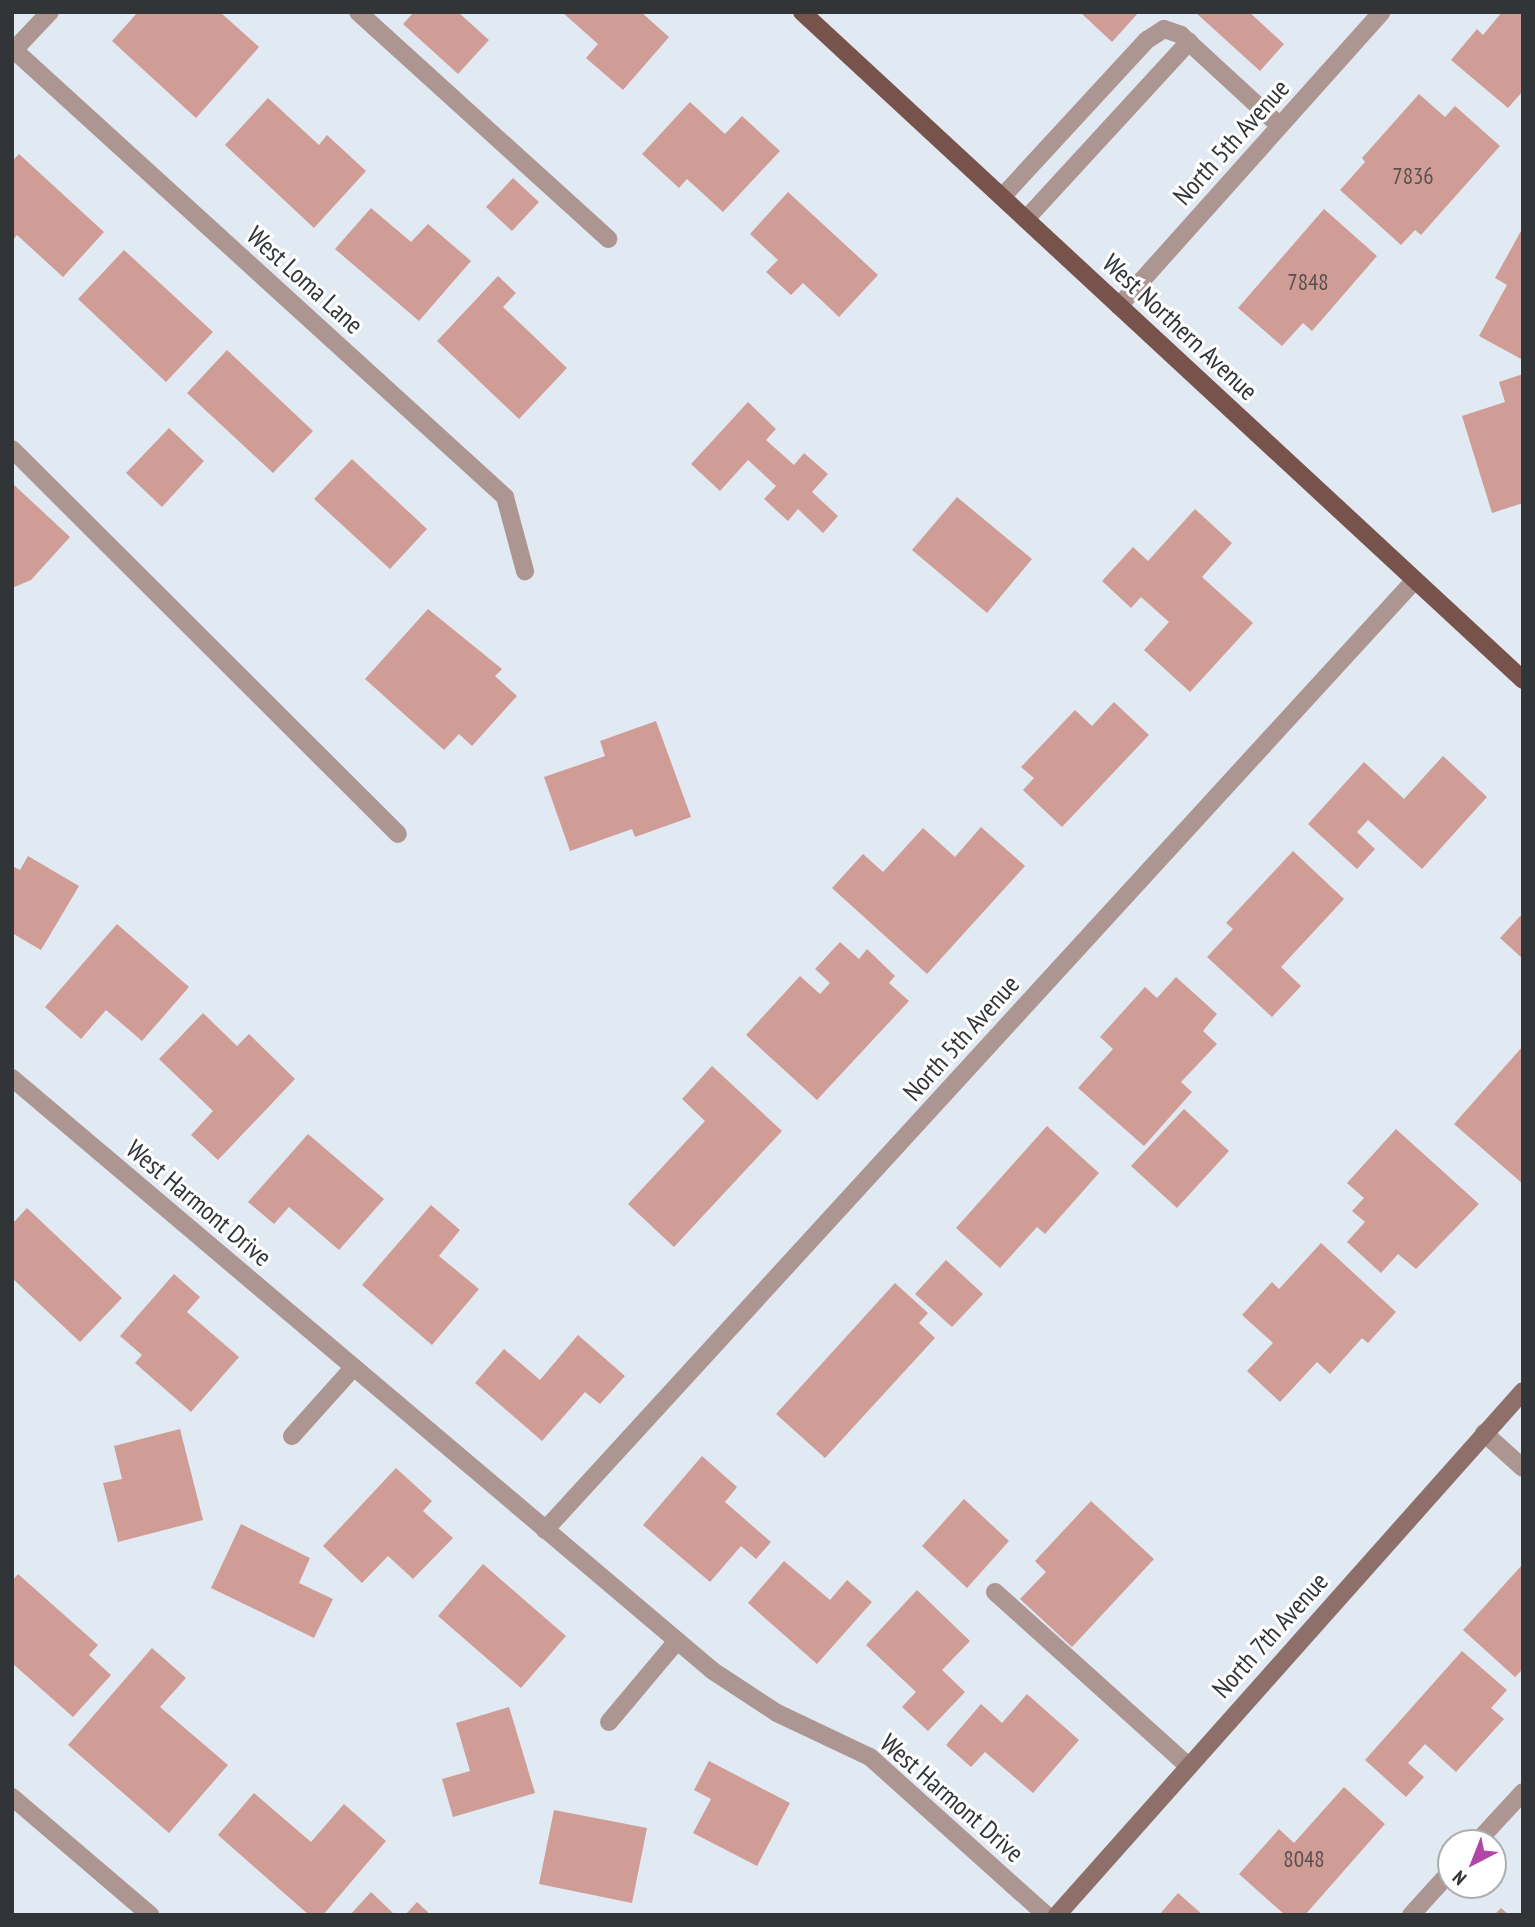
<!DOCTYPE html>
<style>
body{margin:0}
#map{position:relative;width:1535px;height:1927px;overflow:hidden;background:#e1eaf3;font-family:"PT Sans Narrow",sans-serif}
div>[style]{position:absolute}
.building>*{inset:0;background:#d09d96}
.service>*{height:18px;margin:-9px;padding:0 9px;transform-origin:9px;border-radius:9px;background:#ad9692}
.minor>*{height:18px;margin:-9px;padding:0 9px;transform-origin:9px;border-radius:9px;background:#ad9692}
.tertiary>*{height:18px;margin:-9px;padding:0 9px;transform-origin:9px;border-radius:9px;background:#ad9692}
.secondary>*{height:18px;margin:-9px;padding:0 9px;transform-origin:9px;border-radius:9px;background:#8f6f69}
.primary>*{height:18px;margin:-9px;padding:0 9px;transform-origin:9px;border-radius:9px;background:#78534c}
span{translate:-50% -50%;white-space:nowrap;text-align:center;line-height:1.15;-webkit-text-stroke:6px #fff;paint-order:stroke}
.number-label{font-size:23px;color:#5a4f50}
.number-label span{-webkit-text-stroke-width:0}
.street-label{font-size:26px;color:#323538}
.frame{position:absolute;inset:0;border:14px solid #323538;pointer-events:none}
.north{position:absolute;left:1437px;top:1829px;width:70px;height:70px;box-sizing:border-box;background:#fff;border:2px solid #adaeaf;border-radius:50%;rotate:222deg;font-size:19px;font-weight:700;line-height:28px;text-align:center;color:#323538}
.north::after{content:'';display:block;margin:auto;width:24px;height:32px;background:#b046a6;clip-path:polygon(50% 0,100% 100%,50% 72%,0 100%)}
</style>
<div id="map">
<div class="building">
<div style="clip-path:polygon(138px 12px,220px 12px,259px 47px,196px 118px,112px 41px)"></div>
<div style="clip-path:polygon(414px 12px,458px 12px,489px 40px,458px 74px,403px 24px)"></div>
<div style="clip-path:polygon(562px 12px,641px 12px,669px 37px,623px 90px,586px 58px,598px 44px)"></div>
<div style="clip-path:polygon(1080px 12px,1139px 12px,1112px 42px)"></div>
<div style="clip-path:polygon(1195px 12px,1249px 12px,1284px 44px,1260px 71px)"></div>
<div style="clip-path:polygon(1502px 12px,1523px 12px,1523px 91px,1508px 108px,1451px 60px,1477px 29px,1483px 35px)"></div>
<div style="clip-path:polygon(1419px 94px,1445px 117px,1455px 106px,1500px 146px,1421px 235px,1415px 230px,1401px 245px,1340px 190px,1365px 162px,1362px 158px)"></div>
<div style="clip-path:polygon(268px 98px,319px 145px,327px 135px,366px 171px,314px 228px,225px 145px)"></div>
<div style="clip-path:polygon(690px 102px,725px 134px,742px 116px,780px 151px,723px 212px,687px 179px,679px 188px,642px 154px)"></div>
<div style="clip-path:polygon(19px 154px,104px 232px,63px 277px,17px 235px,12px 241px,12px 161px)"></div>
<div style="clip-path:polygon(513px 178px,539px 202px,512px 231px,486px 207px)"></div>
<div style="clip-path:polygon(788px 192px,878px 275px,839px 317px,803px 283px,791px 295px,766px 272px,778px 260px,750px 234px)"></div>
<div style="clip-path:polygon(371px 208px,411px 242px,428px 224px,471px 261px,419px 321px,335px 249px)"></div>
<div style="clip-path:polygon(1324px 209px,1377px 256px,1312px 331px,1303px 323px,1282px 346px,1238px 308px)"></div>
<div style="clip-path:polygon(1521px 231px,1523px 232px,1523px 360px,1479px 336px,1507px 285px,1495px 278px)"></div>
<div style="clip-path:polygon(124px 250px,213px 332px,166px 382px,78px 299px)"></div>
<div style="clip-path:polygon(498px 276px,516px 293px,503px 307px,567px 368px,519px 419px,437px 341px)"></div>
<div style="clip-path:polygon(227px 350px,313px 431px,273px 473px,187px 393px)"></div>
<div style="clip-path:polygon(1523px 374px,1523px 503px,1492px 513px,1462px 416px,1505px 402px,1499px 382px)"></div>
<div style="clip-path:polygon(748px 402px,776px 429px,766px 440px,794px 465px,804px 453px,828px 474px,812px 492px,838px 516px,823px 533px,798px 509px,788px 521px,764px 499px,776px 486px,748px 460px,720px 491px,691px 464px)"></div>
<div style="clip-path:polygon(169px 428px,204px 461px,162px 507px,126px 473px)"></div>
<div style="clip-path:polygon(352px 459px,427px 529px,390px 569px,314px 499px)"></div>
<div style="clip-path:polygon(12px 483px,70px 537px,31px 580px,12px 588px)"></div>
<div style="clip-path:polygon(957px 497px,1032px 559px,987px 613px,912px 550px)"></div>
<div style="clip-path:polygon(1195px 509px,1232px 543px,1202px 577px,1253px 623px,1190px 692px,1144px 650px,1169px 622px,1141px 597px,1131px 608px,1102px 581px,1133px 547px,1148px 561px)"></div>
<div style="clip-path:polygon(428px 609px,502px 669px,495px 676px,517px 696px,472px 746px,459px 734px,444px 750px,365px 679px)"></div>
<div style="clip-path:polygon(1114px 702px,1149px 735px,1062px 827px,1023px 790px,1034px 778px,1021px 767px,1075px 710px,1092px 726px)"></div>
<div style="clip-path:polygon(656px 721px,691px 817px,635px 837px,632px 829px,570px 851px,544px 777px,605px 756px,600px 741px)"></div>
<div style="clip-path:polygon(1443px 756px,1487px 797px,1422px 869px,1368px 820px,1357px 832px,1375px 849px,1357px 869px,1308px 824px,1364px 762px,1404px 799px)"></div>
<div style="clip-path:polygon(981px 827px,1025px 866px,927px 974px,832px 888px,863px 854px,883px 872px,923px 828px,955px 857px)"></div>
<div style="clip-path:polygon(1293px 851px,1344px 899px,1281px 967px,1301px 986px,1272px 1017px,1207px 957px,1233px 929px,1226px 923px)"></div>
<div style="clip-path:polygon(28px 856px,79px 886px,41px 950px,12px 933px,12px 866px,20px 870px)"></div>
<div style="clip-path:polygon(1523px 913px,1523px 959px,1500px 938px)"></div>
<div style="clip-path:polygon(117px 924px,189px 987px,142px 1041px,106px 1010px,81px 1039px,45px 1007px)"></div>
<div style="clip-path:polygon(840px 942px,859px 959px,867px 949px,895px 976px,889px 983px,909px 1001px,817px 1100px,746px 1035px,800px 976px,820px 994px,830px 983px,815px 969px)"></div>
<div style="clip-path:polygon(1176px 977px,1217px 1014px,1203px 1031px,1217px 1044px,1181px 1082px,1192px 1092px,1144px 1146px,1078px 1088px,1113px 1049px,1100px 1037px,1145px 987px,1157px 998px)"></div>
<div style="clip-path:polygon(203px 1013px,237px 1046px,249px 1034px,295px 1079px,218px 1160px,191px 1135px,213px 1111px,159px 1059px)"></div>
<div style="clip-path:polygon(1523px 1046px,1523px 1184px,1454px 1124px)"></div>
<div style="clip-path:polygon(712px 1066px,782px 1131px,674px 1247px,628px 1204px,705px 1121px,682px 1099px)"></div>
<div style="clip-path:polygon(1184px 1109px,1229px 1151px,1177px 1208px,1131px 1166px)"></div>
<div style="clip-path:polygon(1047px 1126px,1099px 1173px,1045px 1234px,1037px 1227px,1000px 1268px,956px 1228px)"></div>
<div style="clip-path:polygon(1396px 1129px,1479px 1204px,1416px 1269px,1398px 1254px,1381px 1273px,1347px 1242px,1365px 1222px,1352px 1211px,1364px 1198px,1347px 1183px)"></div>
<div style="clip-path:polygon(308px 1134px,384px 1199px,339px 1250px,289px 1207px,274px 1224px,248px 1202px)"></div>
<div style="clip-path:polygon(431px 1205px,460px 1230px,439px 1256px,479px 1289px,432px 1345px,362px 1285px)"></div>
<div style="clip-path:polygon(27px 1208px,122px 1298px,80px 1342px,12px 1278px,12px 1224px)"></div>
<div style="clip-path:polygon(1321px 1243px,1396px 1312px,1368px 1343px,1362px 1338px,1330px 1374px,1317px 1362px,1280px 1402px,1247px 1371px,1273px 1343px,1242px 1315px,1272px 1282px,1279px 1289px)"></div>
<div style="clip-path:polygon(946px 1260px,983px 1294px,952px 1327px,915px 1294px)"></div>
<div style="clip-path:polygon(174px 1274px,200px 1297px,187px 1312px,239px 1357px,191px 1412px,135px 1363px,142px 1355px,120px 1336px)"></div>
<div style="clip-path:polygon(895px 1283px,928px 1313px,919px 1323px,935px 1338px,825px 1458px,776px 1414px)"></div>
<div style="clip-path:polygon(578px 1335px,625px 1376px,600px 1404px,585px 1392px,542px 1441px,475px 1383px,504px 1349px,540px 1380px)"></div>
<div style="clip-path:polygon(180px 1429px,203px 1520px,118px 1542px,103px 1483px,122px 1479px,114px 1446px)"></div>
<div style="clip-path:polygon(702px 1456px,737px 1487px,725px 1502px,771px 1542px,756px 1559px,741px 1546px,710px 1582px,643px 1525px)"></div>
<div style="clip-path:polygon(396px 1468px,432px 1501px,423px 1511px,453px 1538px,413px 1579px,388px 1556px,362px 1583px,323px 1546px)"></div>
<div style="clip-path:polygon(964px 1499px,1009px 1541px,967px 1588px,922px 1546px)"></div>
<div style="clip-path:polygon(1091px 1501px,1154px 1559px,1072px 1647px,1020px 1599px,1046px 1572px,1035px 1561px)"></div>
<div style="clip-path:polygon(241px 1524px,310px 1558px,299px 1583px,333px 1599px,314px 1638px,211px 1588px)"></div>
<div style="clip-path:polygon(784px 1561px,830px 1600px,847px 1580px,872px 1602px,817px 1664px,748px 1603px)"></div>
<div style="clip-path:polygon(483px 1564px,566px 1636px,521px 1688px,438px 1616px)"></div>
<div style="clip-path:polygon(1523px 1564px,1523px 1669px,1515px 1677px,1463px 1630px)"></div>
<div style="clip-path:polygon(18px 1574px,98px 1645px,89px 1655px,111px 1675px,73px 1717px,12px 1663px,12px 1581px)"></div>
<div style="clip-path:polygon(917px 1590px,970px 1641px,942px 1670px,965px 1692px,928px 1731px,902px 1707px,916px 1692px,866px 1645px)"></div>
<div style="clip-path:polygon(152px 1648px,186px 1678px,160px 1707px,228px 1765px,169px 1833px,68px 1745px)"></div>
<div style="clip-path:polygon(1462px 1651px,1507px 1690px,1491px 1708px,1504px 1719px,1456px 1772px,1425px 1744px,1408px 1763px,1424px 1777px,1406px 1797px,1365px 1760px)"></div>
<div style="clip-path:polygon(1027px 1694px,1079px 1740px,1033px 1793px,985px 1752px,971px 1767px,946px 1745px,981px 1704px,1002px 1723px)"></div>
<div style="clip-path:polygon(509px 1707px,535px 1793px,453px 1817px,442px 1779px,470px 1771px,456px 1723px)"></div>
<div style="clip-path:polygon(709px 1761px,790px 1803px,757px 1866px,693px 1833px,711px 1799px,694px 1790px)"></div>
<div style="clip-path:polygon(1344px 1787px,1385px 1824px,1305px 1915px,1285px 1915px,1239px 1874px,1279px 1829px,1294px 1843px)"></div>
<div style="clip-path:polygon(254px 1793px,311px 1842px,344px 1804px,386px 1841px,323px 1915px,309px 1915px,218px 1835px)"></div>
<div style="clip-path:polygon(554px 1810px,647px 1828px,632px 1903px,539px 1884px)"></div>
<div style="clip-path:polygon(371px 1892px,395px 1915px,350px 1915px)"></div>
<div style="clip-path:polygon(1178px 1893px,1203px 1915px,1159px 1915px)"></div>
<div style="clip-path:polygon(417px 1902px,431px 1915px,405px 1915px)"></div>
<div style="clip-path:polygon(1501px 1908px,1509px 1915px,1494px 1915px)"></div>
</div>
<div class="service">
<div style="left:358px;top:12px;width:338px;rotate:42.2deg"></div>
<div style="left:1002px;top:197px;width:214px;rotate:-47.3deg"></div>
<div style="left:1147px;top:40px;width:20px;rotate:-33deg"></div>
<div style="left:1164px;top:29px;width:18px;rotate:19deg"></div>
<div style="left:1181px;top:35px;width:134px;rotate:42.6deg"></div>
<div style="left:1026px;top:219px;width:241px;rotate:-47.4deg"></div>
<div style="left:12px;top:449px;width:545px;rotate:44.93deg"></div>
<div style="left:1484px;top:1433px;width:52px;rotate:41.9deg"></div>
<div style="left:995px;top:1592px;width:260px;rotate:42deg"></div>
<div style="left:1476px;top:1843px;width:69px;rotate:-47.3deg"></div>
<div style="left:1411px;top:1915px;width:59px;rotate:-47.7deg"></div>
</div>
<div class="minor">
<div style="left:14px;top:50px;width:664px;rotate:42.31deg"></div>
<div style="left:505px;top:497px;width:77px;rotate:74.9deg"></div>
<div style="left:1119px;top:306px;width:394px;rotate:-48.2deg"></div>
<div style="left:12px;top:1078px;width:918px;rotate:40.23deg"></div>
<div style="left:713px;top:1671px;width:77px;rotate:33.3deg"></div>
<div style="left:777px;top:1713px;width:103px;rotate:25.3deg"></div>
<div style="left:870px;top:1757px;width:237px;rotate:41.9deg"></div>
<div style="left:292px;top:1436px;width:91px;rotate:-48.1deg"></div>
<div style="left:545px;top:1530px;width:1288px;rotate:-47.52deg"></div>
<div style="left:609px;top:1722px;width:106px;rotate:-50deg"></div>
<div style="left:12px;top:1797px;width:182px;rotate:40.5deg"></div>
</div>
<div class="tertiary">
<div style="left:12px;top:52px;width:55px;rotate:-46.5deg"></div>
</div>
<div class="secondary">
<div style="left:1057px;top:1915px;width:701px;rotate:-48.35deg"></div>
</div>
<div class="primary">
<div style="left:802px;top:12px;width:983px;rotate:42.81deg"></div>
</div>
<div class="number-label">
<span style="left:1413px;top:176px">7836</span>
<span style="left:1308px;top:282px">7848</span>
<span style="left:1304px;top:1859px">8048</span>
</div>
<div class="street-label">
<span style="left:1231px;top:142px;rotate:-48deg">North 5th Avenue</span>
<span style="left:305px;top:280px;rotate:42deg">West Loma Lane</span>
<span style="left:1180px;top:327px;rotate:43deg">West Northern Avenue</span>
<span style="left:961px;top:1038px;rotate:-48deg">North 5th Avenue</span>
<span style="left:199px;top:1203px;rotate:40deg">West Harmont Drive</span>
<span style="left:1270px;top:1635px;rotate:-48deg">North 7th Avenue</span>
<span style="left:952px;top:1798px;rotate:41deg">West Harmont Drive</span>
</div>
<div class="frame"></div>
<div class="north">N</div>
</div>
